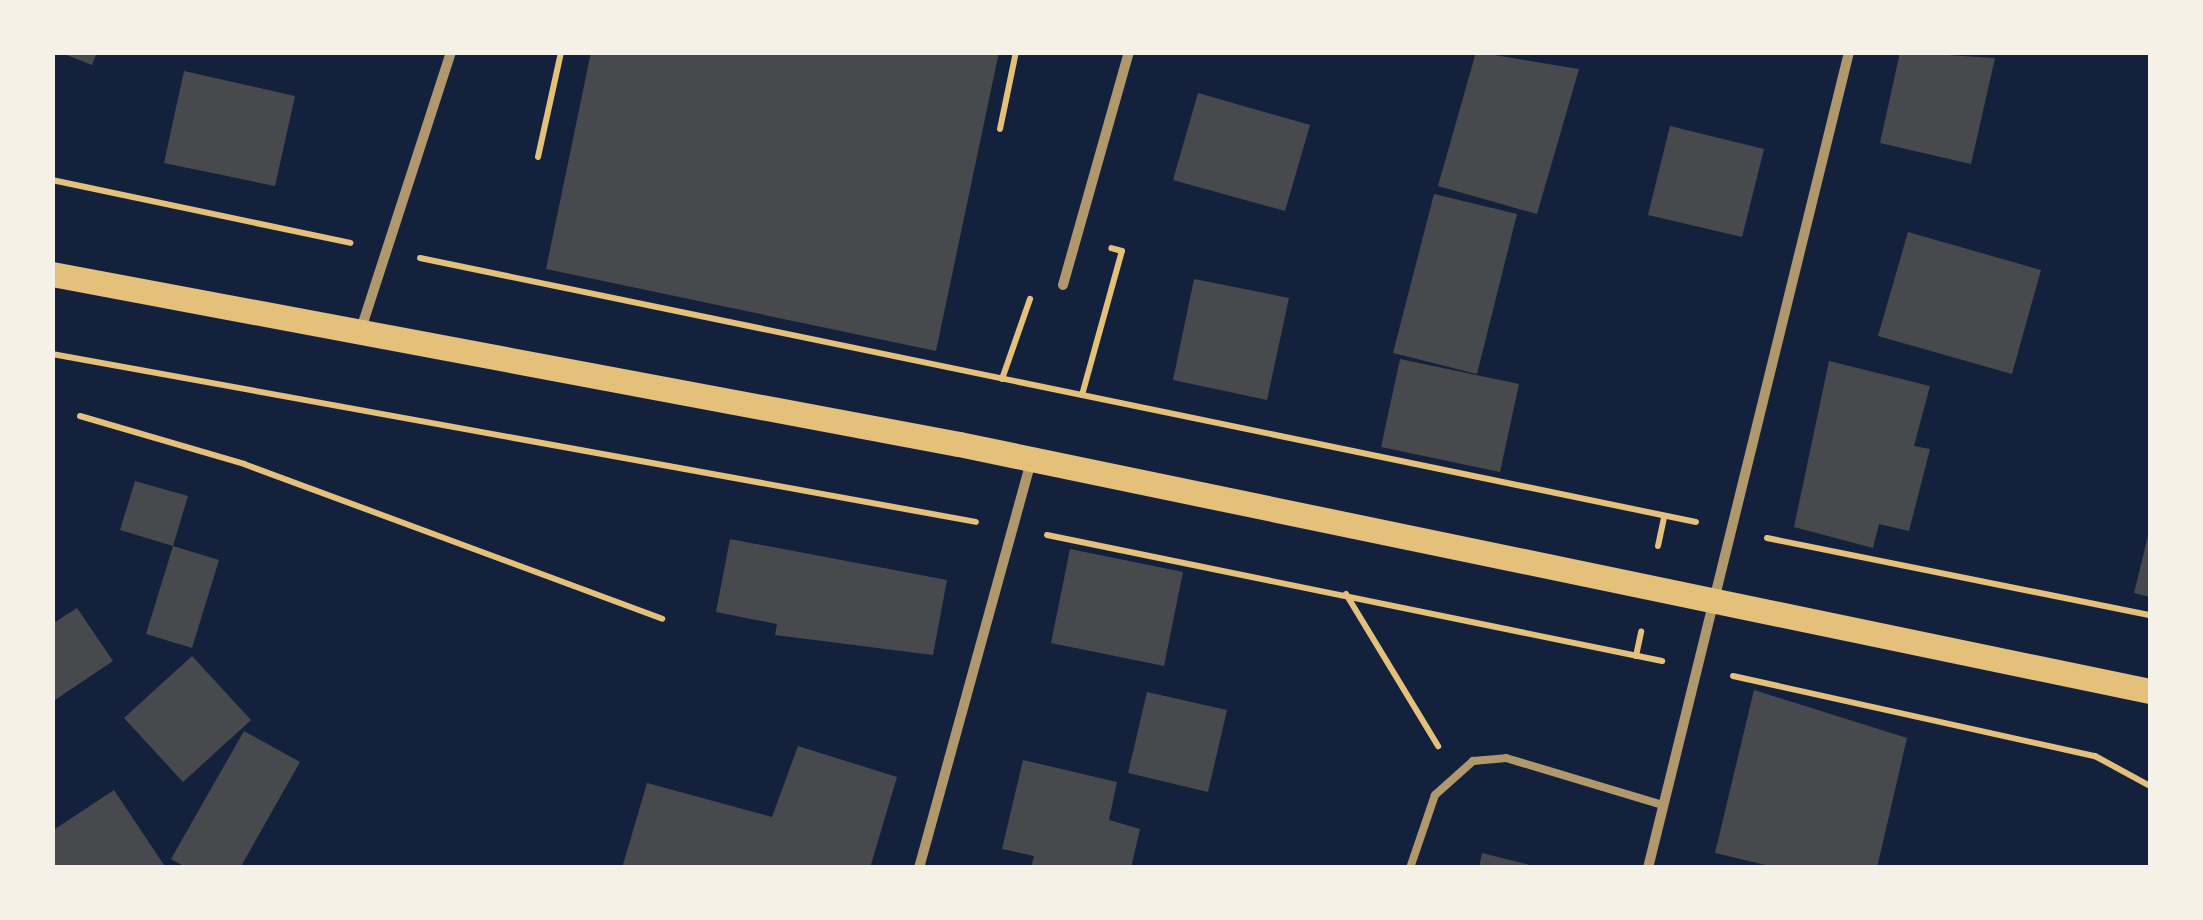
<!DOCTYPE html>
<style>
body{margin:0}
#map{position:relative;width:2203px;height:920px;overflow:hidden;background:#14213d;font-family:"Titillium Web",sans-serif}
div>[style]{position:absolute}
.building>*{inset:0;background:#48494c}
.path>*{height:6px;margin:-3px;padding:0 3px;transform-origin:3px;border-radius:3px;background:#e5c07b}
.service>*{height:8px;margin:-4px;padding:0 4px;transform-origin:4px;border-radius:4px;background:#b1986c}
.minor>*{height:10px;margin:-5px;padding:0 5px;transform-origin:5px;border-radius:5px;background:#b1986c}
.primary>*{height:25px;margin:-12.5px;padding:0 12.5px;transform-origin:12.5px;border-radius:12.5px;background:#e5c07b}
span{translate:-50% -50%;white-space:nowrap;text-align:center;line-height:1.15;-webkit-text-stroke:10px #f6f1e7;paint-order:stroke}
.frame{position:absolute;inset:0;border:55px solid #f6f1e7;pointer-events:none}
</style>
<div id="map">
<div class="building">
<div style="clip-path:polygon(59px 52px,97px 52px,92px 65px)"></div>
<div style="clip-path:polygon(591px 52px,999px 52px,936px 351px,546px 269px)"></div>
<div style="clip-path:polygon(1476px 52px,1579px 69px,1537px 214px,1438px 186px)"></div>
<div style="clip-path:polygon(1900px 52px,1995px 58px,1971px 164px,1880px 143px)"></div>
<div style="clip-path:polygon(184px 71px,295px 96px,275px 186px,164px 163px)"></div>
<div style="clip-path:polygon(1198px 93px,1310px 125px,1285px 211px,1173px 180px)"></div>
<div style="clip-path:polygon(1670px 126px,1764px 149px,1742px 237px,1648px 215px)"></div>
<div style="clip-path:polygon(1434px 194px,1517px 214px,1477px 374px,1393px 353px)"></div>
<div style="clip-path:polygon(1908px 232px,2041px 270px,2012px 374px,1878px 336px)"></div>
<div style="clip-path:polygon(1194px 279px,1289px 298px,1267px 400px,1173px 380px)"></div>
<div style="clip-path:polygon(1400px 359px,1519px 384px,1500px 472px,1381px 447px)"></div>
<div style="clip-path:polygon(1829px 361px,1930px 386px,1914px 446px,1930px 449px,1909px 531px,1879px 524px,1873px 548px,1794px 527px)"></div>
<div style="clip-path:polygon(135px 481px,188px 496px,173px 546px,120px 530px)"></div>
<div style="clip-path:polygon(2149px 532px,2150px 532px,2150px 597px,2134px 593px)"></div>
<div style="clip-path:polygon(730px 539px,947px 580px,933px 655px,775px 635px,777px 624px,716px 612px)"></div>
<div style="clip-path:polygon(173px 546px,219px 560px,192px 648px,146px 634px)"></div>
<div style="clip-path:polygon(1070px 549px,1183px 572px,1164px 666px,1051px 643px)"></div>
<div style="clip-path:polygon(77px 608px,113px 661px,52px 702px,52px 624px)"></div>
<div style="clip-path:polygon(192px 656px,251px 720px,183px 782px,124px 718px)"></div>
<div style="clip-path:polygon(1754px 690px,1907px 738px,1877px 868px,1778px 868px,1715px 853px)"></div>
<div style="clip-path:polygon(1147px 692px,1227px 710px,1208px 792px,1128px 773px)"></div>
<div style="clip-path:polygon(244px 731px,300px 762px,240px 868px,187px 868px,171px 859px)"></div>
<div style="clip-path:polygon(798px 746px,897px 777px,870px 868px,622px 868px,647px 783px,772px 817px)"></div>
<div style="clip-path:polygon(1023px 760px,1117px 782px,1109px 820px,1140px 829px,1131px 868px,1031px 868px,1034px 856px,1002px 849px)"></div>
<div style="clip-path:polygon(114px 790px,166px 868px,52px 868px,52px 831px)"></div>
<div style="clip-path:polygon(1482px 853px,1534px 866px,1534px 868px,1479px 868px)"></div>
</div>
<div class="path">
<div style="left:1000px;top:129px;width:79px;rotate:-78.3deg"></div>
<div style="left:538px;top:157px;width:107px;rotate:-77.6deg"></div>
<div style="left:52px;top:180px;width:305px;rotate:11.9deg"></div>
<div style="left:420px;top:258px;width:1303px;rotate:11.69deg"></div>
<div style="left:52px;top:354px;width:939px;rotate:10.3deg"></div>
<div style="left:1002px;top:379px;width:85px;rotate:-70.7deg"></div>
<div style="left:1082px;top:395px;width:149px;rotate:-74.5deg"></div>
<div style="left:1122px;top:251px;width:11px;rotate:-165deg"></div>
<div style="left:80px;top:416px;width:171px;rotate:16.3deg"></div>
<div style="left:244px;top:464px;width:446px;rotate:20.3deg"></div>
<div style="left:1047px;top:535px;width:628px;rotate:11.58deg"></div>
<div style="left:1767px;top:538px;width:391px;rotate:11.4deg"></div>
<div style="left:1658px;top:546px;width:29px;rotate:-78deg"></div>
<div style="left:1346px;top:594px;width:178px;rotate:58.8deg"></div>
<div style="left:1636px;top:656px;width:25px;rotate:-78deg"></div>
<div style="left:1733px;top:676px;width:371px;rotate:12.5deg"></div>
<div style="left:2095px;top:756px;width:63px;rotate:28.6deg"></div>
</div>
<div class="service">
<div style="left:1410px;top:868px;width:77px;rotate:-71.1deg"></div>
<div style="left:1435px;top:795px;width:51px;rotate:-41.8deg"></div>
<div style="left:1473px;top:761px;width:33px;rotate:-5deg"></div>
<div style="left:1506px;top:758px;width:164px;rotate:16.7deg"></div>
</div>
<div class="minor">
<div style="left:1063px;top:285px;width:242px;rotate:-74.2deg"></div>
<div style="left:361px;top:329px;width:291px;rotate:-72deg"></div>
<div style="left:919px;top:868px;width:424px;rotate:-74.6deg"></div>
<div style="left:1648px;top:868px;width:840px;rotate:-76.16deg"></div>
</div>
<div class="primary">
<div style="left:52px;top:274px;width:923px;rotate:10.62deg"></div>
<div style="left:959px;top:444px;width:1216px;rotate:11.72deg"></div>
</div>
<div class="frame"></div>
</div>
